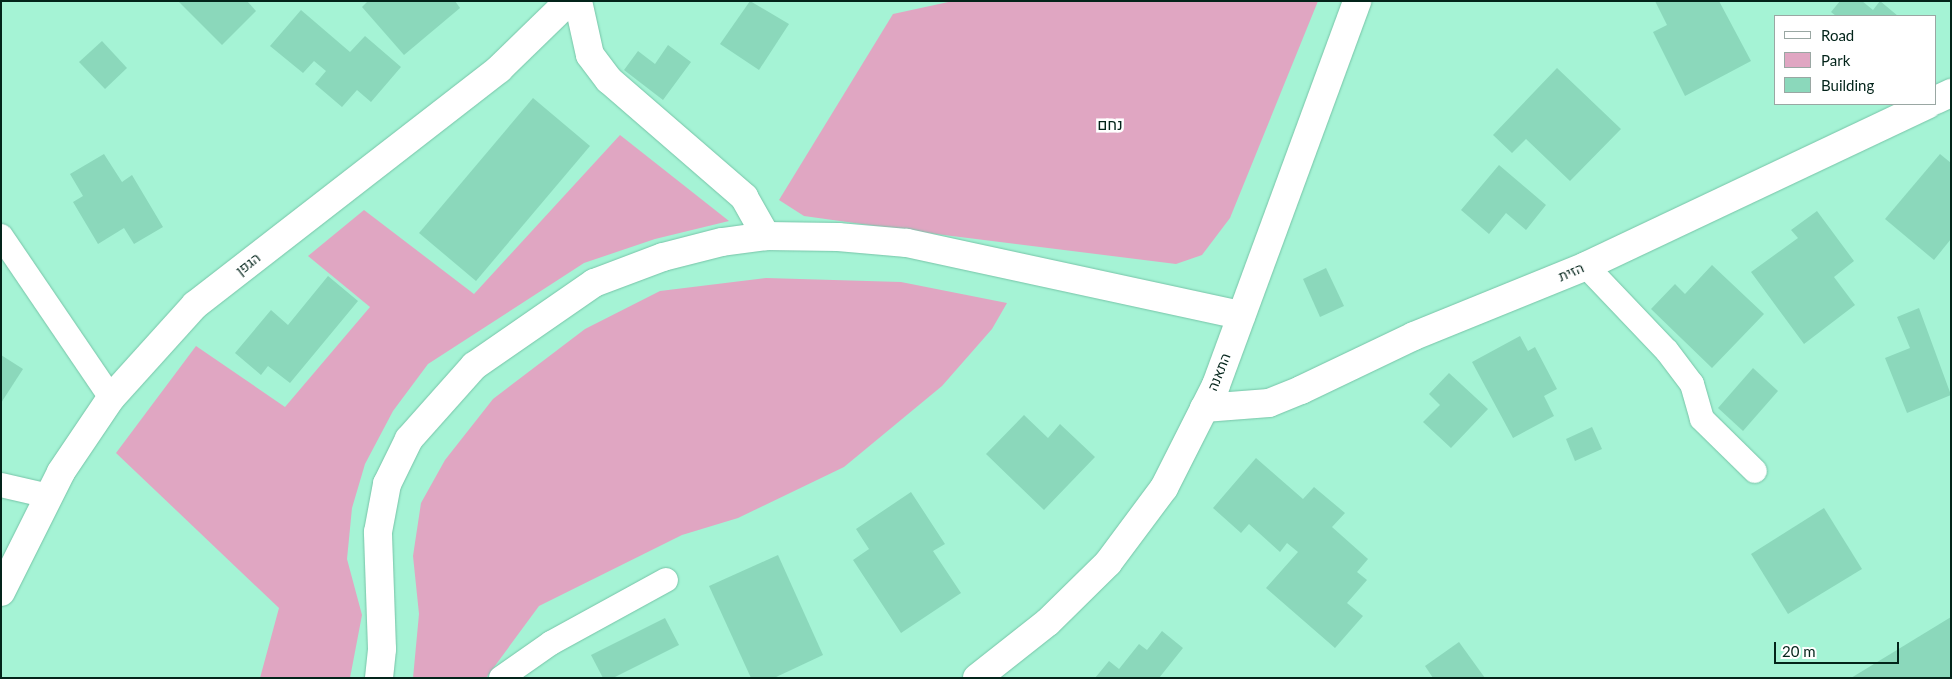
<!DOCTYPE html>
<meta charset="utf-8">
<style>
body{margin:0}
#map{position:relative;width:1952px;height:679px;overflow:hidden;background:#a5f3d5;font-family:Lato,Heebo,sans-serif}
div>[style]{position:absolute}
.green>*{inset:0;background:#e0a6c2}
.building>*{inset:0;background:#8bd8bb}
.roads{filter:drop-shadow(0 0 1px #77c4a8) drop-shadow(0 0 1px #77c4a8)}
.service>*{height:24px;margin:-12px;padding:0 12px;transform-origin:12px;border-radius:12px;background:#fff}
.minor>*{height:28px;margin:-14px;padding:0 14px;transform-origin:14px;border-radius:14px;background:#fff}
span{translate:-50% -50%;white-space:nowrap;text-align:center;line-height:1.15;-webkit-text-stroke:5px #fff;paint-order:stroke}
.street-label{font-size:14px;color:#03241a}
.quarter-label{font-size:16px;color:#03241a}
.frame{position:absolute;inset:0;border:2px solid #03241a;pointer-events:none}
.legend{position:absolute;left:1774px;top:15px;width:162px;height:90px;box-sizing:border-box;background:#fff;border:1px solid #9aa7a3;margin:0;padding:6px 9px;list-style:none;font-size:15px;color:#03241a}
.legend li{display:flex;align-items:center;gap:10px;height:25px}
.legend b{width:25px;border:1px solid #9aa7a3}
.scale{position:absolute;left:1774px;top:642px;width:125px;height:22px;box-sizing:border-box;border:2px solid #03241a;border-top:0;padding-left:6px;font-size:15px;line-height:18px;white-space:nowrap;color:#03241a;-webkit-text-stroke:4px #fff;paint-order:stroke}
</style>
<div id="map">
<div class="green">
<div style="clip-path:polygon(953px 1px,1318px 1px,1230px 218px,1202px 255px,1176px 264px,912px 231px,804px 216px,779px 200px,893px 14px)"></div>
<div style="clip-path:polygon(620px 135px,729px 221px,655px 239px,584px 263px,428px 364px,393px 411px,365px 464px,352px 508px,347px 559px,362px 615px,350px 678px,260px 678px,279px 608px,116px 453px,196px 346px,285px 407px,370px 307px,308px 256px,364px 210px,474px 294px)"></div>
<div style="clip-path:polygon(766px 278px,901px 282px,1007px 303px,992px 329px,942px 386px,844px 467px,738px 518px,682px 535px,539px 606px,486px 678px,413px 678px,419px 614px,413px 556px,421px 503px,445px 460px,493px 399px,585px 329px,660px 291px)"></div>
</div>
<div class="building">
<div style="clip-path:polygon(178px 1px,247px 1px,256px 11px,222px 45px)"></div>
<div style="clip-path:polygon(368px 1px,455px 1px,460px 8px,404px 55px,362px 7px)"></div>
<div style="clip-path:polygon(750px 1px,789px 24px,759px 70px,720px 44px)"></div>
<div style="clip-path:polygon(1655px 1px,1719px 1px,1751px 61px,1685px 96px,1653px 32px,1667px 25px)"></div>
<div style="clip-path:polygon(1840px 1px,1862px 1px,1873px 10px,1880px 1px,1898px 16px,1836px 16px,1831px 12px)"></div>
<div style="clip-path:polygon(301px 10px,350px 52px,365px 36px,401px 67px,371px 102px,357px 90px,342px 107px,315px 84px,326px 71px,314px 61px,303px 73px,270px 46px)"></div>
<div style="clip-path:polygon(102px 41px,127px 68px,105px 89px,79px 62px)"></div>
<div style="clip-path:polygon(668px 45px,691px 62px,663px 100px,624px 70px,638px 51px,655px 64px)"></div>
<div style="clip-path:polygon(1557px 68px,1621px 129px,1570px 181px,1526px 139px,1512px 153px,1493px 135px)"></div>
<div style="clip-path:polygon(533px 98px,590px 146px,476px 281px,419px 233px)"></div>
<div style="clip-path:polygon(104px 154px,122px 182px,132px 175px,163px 227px,134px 244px,124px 228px,98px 244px,73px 202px,83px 196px,70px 174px)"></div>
<div style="clip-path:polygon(1940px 154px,1951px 163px,1951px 239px,1934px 260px,1885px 219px)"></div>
<div style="clip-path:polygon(1499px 165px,1546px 205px,1526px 230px,1506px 213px,1489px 234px,1461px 210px)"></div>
<div style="clip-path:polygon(1817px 211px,1854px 261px,1834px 277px,1855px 305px,1804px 344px,1751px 272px,1798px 238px,1791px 230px)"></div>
<div style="clip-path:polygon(1712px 265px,1764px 314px,1712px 368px,1651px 309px,1675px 284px,1685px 294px)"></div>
<div style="clip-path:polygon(1326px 268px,1344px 306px,1320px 317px,1303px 279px)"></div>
<div style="clip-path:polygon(328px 276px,358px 301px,290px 383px,268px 366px,261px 375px,235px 353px,271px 310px,288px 325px)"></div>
<div style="clip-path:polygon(1919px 308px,1951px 395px,1907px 413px,1885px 358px,1910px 348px,1897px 317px)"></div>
<div style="clip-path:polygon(1520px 336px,1528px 351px,1535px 347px,1557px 389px,1544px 396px,1554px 416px,1513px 438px,1472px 362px)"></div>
<div style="clip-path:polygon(1px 355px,23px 369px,1px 403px)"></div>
<div style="clip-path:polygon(1753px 368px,1778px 391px,1743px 431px,1718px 408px)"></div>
<div style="clip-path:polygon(1449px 373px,1488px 409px,1451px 448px,1423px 422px,1440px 405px,1429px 394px)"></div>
<div style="clip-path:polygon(1024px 415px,1048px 438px,1060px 424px,1095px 457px,1044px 510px,986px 454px)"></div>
<div style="clip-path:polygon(1592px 427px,1602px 449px,1575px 461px,1566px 439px)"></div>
<div style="clip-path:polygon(1256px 458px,1303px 499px,1314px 487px,1345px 513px,1332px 527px,1368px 559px,1357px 572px,1367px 580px,1347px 603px,1363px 616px,1335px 648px,1266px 588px,1298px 552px,1287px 543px,1280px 552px,1249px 524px,1241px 533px,1213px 508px)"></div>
<div style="clip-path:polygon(911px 492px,945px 544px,933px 551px,961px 593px,901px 633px,853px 560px,869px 549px,856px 529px)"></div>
<div style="clip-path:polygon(1824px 508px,1862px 569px,1788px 614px,1751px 554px)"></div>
<div style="clip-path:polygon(778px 555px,823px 655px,774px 678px,751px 678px,709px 586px)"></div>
<div style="clip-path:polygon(1951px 617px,1951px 678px,1851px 678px)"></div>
<div style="clip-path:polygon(665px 618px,679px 645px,613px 678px,603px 678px,591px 655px)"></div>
<div style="clip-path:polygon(1162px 631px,1183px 648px,1159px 678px,1095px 678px,1109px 661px,1119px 669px,1139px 644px,1147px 650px)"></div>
<div style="clip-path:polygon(1459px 642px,1485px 678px,1433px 678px,1425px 666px)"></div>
</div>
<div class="roads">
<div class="service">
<div style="left:1px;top:236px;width:196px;rotate:55.8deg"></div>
<div style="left:1586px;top:266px;width:117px;rotate:46.4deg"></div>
<div style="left:1667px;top:351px;width:41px;rotate:52.9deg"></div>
<div style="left:1692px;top:384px;width:36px;rotate:74deg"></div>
<div style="left:1702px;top:419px;width:74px;rotate:44.5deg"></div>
<div style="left:1px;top:485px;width:49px;rotate:12.9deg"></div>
<div style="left:501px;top:678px;width:61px;rotate:-35deg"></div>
<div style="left:551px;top:643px;width:131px;rotate:-28.7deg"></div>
</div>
<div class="minor">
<div style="left:578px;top:1px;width:55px;rotate:77.5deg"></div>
<div style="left:590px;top:55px;width:31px;rotate:53deg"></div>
<div style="left:609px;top:80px;width:179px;rotate:40.9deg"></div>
<div style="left:744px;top:197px;width:45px;rotate:60.6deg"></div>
<div style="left:1936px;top:100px;width:17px;rotate:-25deg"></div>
<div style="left:1204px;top:408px;width:65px;rotate:-4.4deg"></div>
<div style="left:1269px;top:403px;width:35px;rotate:-22deg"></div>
<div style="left:1301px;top:390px;width:125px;rotate:-25.5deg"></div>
<div style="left:1414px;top:336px;width:186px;rotate:-22.1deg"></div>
<div style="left:1586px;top:266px;width:378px;rotate:-25.3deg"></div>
<div style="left:1px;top:592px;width:134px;rotate:-63.4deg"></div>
<div style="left:61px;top:472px;width:89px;rotate:-56deg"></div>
<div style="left:111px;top:398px;width:125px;rotate:-47.9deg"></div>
<div style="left:195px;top:305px;width:385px;rotate:-37.8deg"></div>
<div style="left:499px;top:69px;width:98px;rotate:-44.2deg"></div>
<div style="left:379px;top:678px;width:29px;rotate:-84deg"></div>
<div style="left:382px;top:649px;width:117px;rotate:-92deg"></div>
<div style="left:378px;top:532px;width:49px;rotate:-79.4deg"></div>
<div style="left:387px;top:484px;width:50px;rotate:-63.9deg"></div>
<div style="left:409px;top:439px;width:98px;rotate:-48.3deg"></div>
<div style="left:474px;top:366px;width:146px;rotate:-34.7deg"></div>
<div style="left:594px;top:283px;width:74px;rotate:-20.6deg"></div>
<div style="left:663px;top:257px;width:61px;rotate:-14.3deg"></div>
<div style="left:722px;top:242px;width:44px;rotate:-7.8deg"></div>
<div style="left:766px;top:236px;width:72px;rotate:0.8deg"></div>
<div style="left:838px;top:237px;width:69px;rotate:5deg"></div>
<div style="left:907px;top:243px;width:342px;rotate:12.2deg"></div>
<div style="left:977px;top:678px;width:90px;rotate:-38.3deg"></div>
<div style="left:1048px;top:622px;width:84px;rotate:-44.5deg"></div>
<div style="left:1108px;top:563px;width:94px;rotate:-53.3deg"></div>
<div style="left:1164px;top:488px;width:115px;rotate:-63.2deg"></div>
<div style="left:1216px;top:385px;width:409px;rotate:-69.8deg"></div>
</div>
</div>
<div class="street-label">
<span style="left:248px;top:264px;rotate:-38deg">הגפן</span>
<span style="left:1571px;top:272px;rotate:-23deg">הזית</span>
<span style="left:1219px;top:372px;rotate:-68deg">התאנה</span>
</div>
<div class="quarter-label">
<span style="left:1110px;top:124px">נחם</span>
</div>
<div class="frame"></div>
<ul class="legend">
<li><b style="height:6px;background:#fff"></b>Road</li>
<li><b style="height:14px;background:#e0a6c2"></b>Park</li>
<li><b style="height:14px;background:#8bd8bb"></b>Building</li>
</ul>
<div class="scale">20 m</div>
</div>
